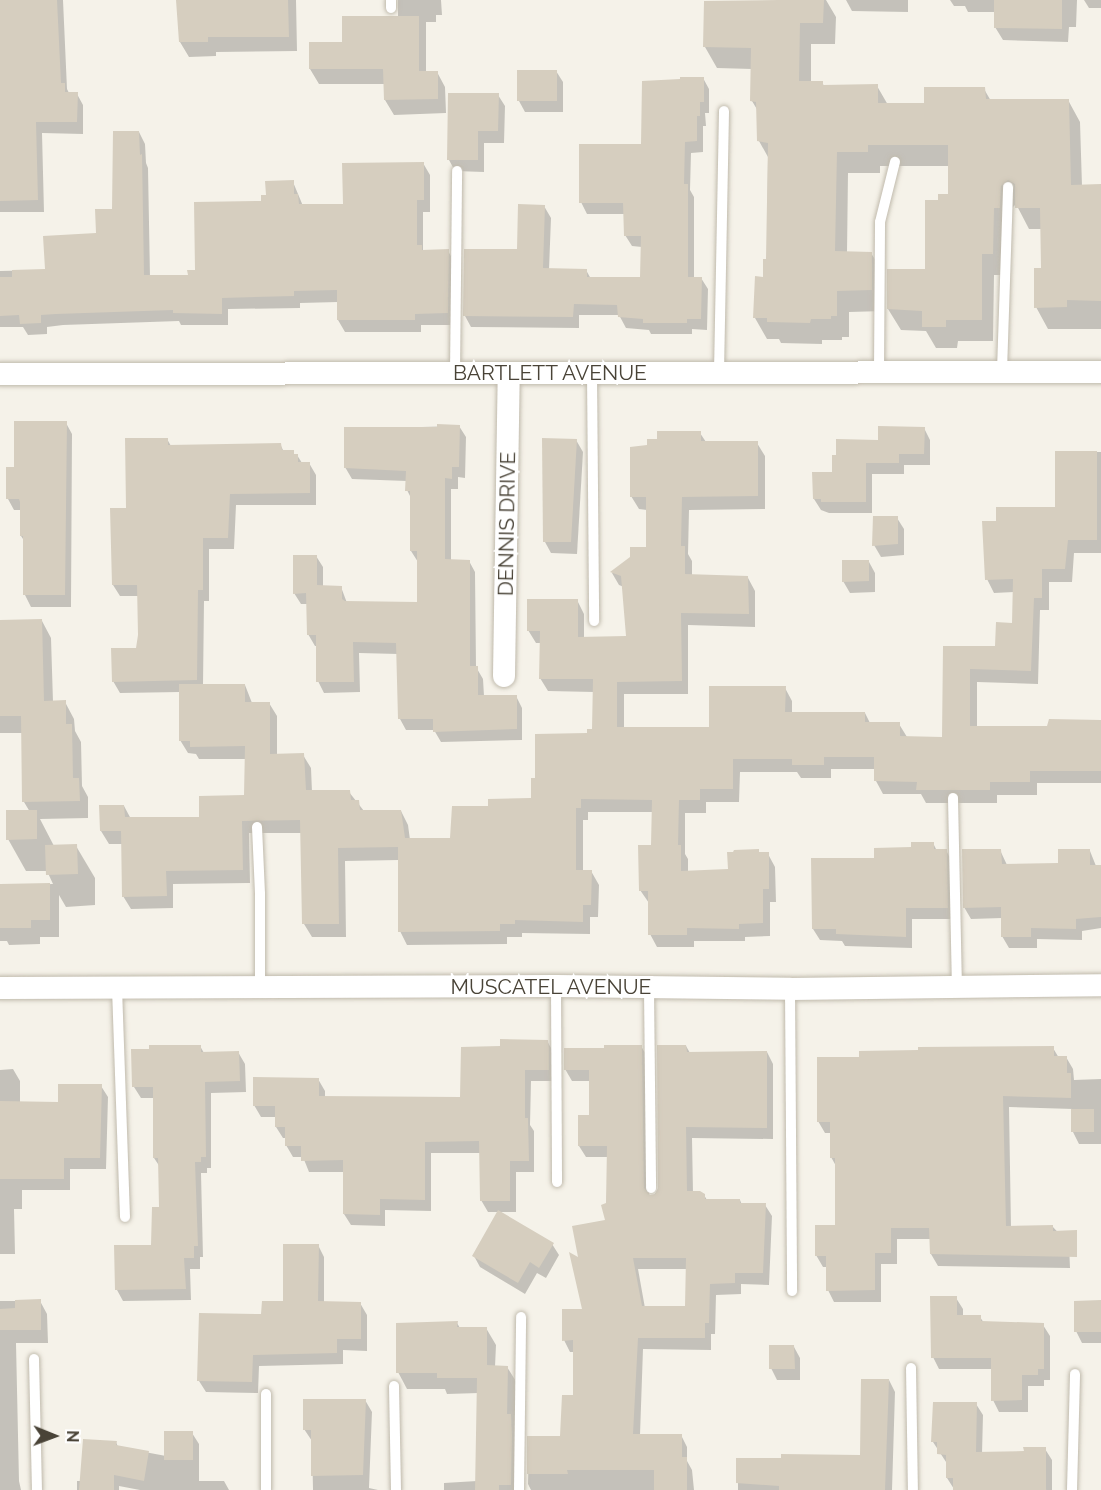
<!DOCTYPE html>
<style>
body{margin:0}
#map{position:relative;width:1101px;height:1490px;overflow:hidden;background:#f5f2e9;font-family:Raleway,sans-serif}
div>[style]{position:absolute}
.shadow>*{inset:0;background:#0003}
.building>*{inset:0;background:#d6cebf}
.roads{filter:drop-shadow(0 0 2px #c0baac) drop-shadow(0 0 2px #c0baac)}
.service>*{height:10px;margin:-5px;padding:0 5px;transform-origin:5px;border-radius:5px;background:#fff}
.minor>*{height:22px;margin:-11px;padding:0 11px;transform-origin:11px;border-radius:11px;background:#fff}
span{translate:-50% -50%;white-space:nowrap;text-align:center;line-height:1.15;-webkit-text-stroke:6px #fff;paint-order:stroke}
.street-label{font-size:21px;color:#494337}
.north{position:absolute;left:24px;top:1406px;width:60px;height:60px;-webkit-text-stroke:4px #fff;paint-order:stroke;rotate:91deg;font-size:16px;font-weight:700;line-height:24px;text-align:center;color:#494337}
.north::after{content:'';display:block;margin:auto;width:21px;height:27px;background:#494337;clip-path:polygon(50% 0,100% 100%,50% 72%,0 100%)}
</style>
<div id="map">
<div class="shadow">
<div style="clip-path:polygon(0 0,63px 0,67px 89px,69px 93px,77px 94px,83px 105px,83px 134px,42px 133px,44px 212px,0 212px)"></div>
<div style="clip-path:polygon(179px 0,296px 0,297px 51px,216px 52px,216px 56px,189px 57px,180px 42px)"></div>
<div style="clip-path:polygon(398px 0,441px 0,442px 15px,436px 15px,436px 22px,426px 22px,426px 72px,437px 72px,445px 87px,446px 113px,394px 115px,385px 100px,385px 84px,319px 84px,310px 69px,310px 43px,344px 43px,398px 18px)"></div>
<div style="clip-path:polygon(779px 0,826px 0,836px 17px,835px 44px,811px 44px,811px 82px,822px 82px,824px 86px,877px 86px,888px 105px,925px 105px,984px 89px,991px 101px,1068px 100px,1080px 122px,1082px 186px,1101px 186px,1101px 329px,1048px 329px,1036px 307px,1042px 270px,1042px 229px,1029px 229px,1016px 204px,1012px 208px,1005px 275px,994px 275px,993px 341px,958px 341px,957px 348px,936px 348px,926px 331px,901px 330px,888px 309px,927px 270px,939px 202px,950px 196px,950px 166px,880px 166px,880px 173px,848px 173px,847px 253px,871px 253px,884px 274px,884px 311px,849px 312px,849px 337px,842px 337px,842px 340px,822px 340px,822px 344px,781px 343px,779px 339px,767px 339px,755px 318px,767px 260px,768px 157px,759px 141px,758px 111px,752px 101px,752px 69px,717px 68px,705px 47px)"></div>
<div style="clip-path:polygon(846px 0,908px 0,908px 12px,852px 11px)"></div>
<div style="clip-path:polygon(950px 0,1077px 0,1076px 27px,1069px 27px,1068px 42px,1003px 40px,995px 27px,996px 12px,968px 12px,965px 6px,954px 6px)"></div>
<div style="clip-path:polygon(1084px 0,1101px 0,1101px 8px,1089px 8px)"></div>
<div style="clip-path:polygon(556px 71px,563px 82px,563px 112px,525px 112px,519px 101px)"></div>
<div style="clip-path:polygon(703px 78px,709px 89px,709px 113px,705px 113px,706px 126px,703px 126px,703px 152px,691px 153px,690px 190px,694px 197px,694px 278px,701px 278px,708px 289px,707px 330px,692px 329px,692px 334px,651px 334px,649px 330px,626px 328px,619px 315px,579px 315px,579px 328px,471px 327px,465px 316px,518px 250px,544px 206px,551px 218px,549px 270px,586px 270px,591px 279px,641px 279px,642px 247px,632px 246px,625px 235px,625px 214px,587px 214px,581px 202px,643px 145px)"></div>
<div style="clip-path:polygon(498px 95px,505px 106px,504px 143px,484px 143px,484px 172px,455px 171px,449px 160px)"></div>
<div style="clip-path:polygon(139px 132px,145px 144px,146px 163px,148px 168px,150px 277px,189px 276px,197px 272px,267px 196px,293px 182px,303px 206px,344px 206px,423px 163px,430px 175px,430px 212px,423px 212px,423px 250px,448px 251px,455px 263px,454px 325px,421px 325px,421px 332px,345px 332px,338px 320px,338px 302px,300px 303px,300px 308px,228px 309px,228px 325px,181px 325px,179px 321px,63px 325px,47px 327px,47px 334px,28px 335px,23px 327px,0 327px,0 271px,46px 270px,97px 235px,114px 210px)"></div>
<div style="clip-path:polygon(66px 423px,72px 434px,71px 607px,31px 607px,25px 595px,25px 542px,21px 536px,21px 510px,14px 510px,8px 499px)"></div>
<div style="clip-path:polygon(459px 426px,466px 437px,465px 478px,458px 477px,458px 489px,451px 489px,451px 561px,469px 561px,475px 572px,476px 667px,483px 679px,484px 696px,516px 696px,522px 708px,522px 740px,441px 742px,434px 730px,406px 730px,400px 719px,398px 654px,359px 653px,360px 692px,324px 693px,318px 681px,318px 646px,315px 646px,308px 634px,308px 604px,301px 604px,294px 593px,316px 556px,323px 567px,323px 587px,341px 587px,347px 603px,419px 603px,418px 562px,411px 551px,411px 498px,407px 490px,407px 481px,352px 479px,345px 467px,346px 429px)"></div>
<div style="clip-path:polygon(924px 428px,930px 440px,930px 465px,904px 465px,904px 474px,872px 474px,872px 513px,829px 513px,821px 510px,814px 499px,833px 473px,879px 442px)"></div>
<div style="clip-path:polygon(700px 433px,706px 442px,757px 443px,765px 456px,765px 509px,689px 510px,688px 554px,692px 561px,692px 576px,748px 578px,755px 591px,755px 627px,688px 625px,688px 694px,624px 694px,624px 728px,710px 728px,785px 688px,792px 701px,792px 714px,865px 713px,870px 723px,899px 724px,907px 737px,944px 738px,945px 647px,996px 648px,1014px 624px,1014px 592px,994px 593px,987px 579px,998px 522px,1057px 508px,1056px 452px,1101px 452px,1101px 553px,1074px 553px,1072px 582px,1049px 582px,1049px 610px,1040px 610px,1038px 684px,977px 682px,977px 727px,1048px 727px,1101px 723px,1101px 783px,1037px 783px,1037px 795px,997px 795px,997px 803px,926px 803px,921px 794px,883px 794px,876px 781px,876px 769px,831px 769px,831px 778px,801px 778px,797px 772px,740px 772px,739px 802px,706px 802px,706px 813px,685px 813px,685px 854px,688px 859px,688px 872px,729px 870px,760px 854px,768px 854px,775px 867px,776px 902px,770px 902px,770px 936px,745px 937px,745px 941px,694px 941px,694px 947px,657px 947px,650px 934px,649px 903px,640px 890px,653px 847px,654px 812px,588px 812px,588px 820px,583px 820px,583px 871px,591px 871px,599px 885px,598px 917px,590px 917px,590px 934px,522px 933px,522px 937px,507px 937px,507px 944px,407px 945px,400px 931px,399px 860px,345px 861px,346px 937px,312px 937px,304px 924px,302px 833px,249px 833px,250px 883px,173px 884px,173px 908px,131px 909px,123px 896px,123px 844px,109px 844px,101px 831px,124px 806px,131px 819px,201px 819px,246px 797px,247px 759px,199px 759px,196px 754px,188px 753px,180px 740px,180px 692px,120px 693px,113px 681px,138px 650px,138px 596px,120px 596px,113px 585px,128px 509px,167px 439px,171px 446px,280px 444px,284px 452px,297px 455px,302px 463px,309px 463px,316px 475px,316px 505px,236px 505px,234px 549px,209px 549px,209px 601px,204px 601px,203px 686px,245px 685px,252px 703px,269px 703px,277px 716px,277px 755px,303px 755px,311px 768px,312px 792px,349px 792px,364px 811px,401px 811px,408px 825px,410px 840px,452px 839px,489px 807px,533px 800px,537px 780px,593px 730px,594px 692px,548px 691px,540px 678px,541px 643px,536px 643px,528px 630px,577px 600px,584px 614px,584px 638px,628px 638px,624px 587px,619px 585px,612px 573px,647px 548px,647px 510px,639px 509px,631px 496px,648px 447px,659px 440px)"></div>
<div style="clip-path:polygon(576px 440px,583px 452px,577px 554px,551px 553px,545px 542px)"></div>
<div style="clip-path:polygon(897px 518px,904px 529px,904px 555px,881px 557px,874px 545px)"></div>
<div style="clip-path:polygon(869px 562px,875px 573px,875px 592px,850px 593px,843px 581px)"></div>
<div style="clip-path:polygon(42px 621px,51px 638px,53px 702px,65px 702px,74px 719px,75px 731px,81px 742px,82px 786px,88px 797px,88px 818px,40px 819px,54px 846px,76px 846px,95px 878px,95px 905px,66px 907px,59px 895px,59px 937px,40px 937px,40px 944px,9px 945px,7px 941px,0 941px,0 885px,53px 884px,47px 871px,26px 871px,8px 839px,30px 812px,24px 802px,23px 733px,0 733px,0 622px)"></div>
<div style="clip-path:polygon(933px 843px,937px 851px,946px 850px,952px 862px,954px 919px,912px 919px,912px 948px,845px 946px,842px 941px,820px 940px,813px 929px,812px 860px,875px 860px)"></div>
<div style="clip-path:polygon(1000px 850px,1007px 865px,1060px 865px,1090px 851px,1096px 866px,1101px 866px,1101px 928px,1082px 931px,1082px 940px,1037px 939px,1037px 948px,1009px 948px,1002px 936px,1002px 918px,971px 919px,964px 907px)"></div>
<div style="clip-path:polygon(547px 1041px,554px 1053px,555px 1081px,531px 1081px,530px 1125px,534px 1131px,534px 1172px,516px 1172px,516px 1212px,488px 1212px,481px 1200px,481px 1153px,431px 1153px,431px 1211px,385px 1210px,385px 1226px,351px 1225px,344px 1214px,345px 1172px,309px 1172px,303px 1157px,293px 1157px,286px 1145px,286px 1138px,283px 1138px,276px 1127px,276px 1117px,261px 1117px,254px 1105px,318px 1079px,325px 1091px,325px 1098px,461px 1099px,502px 1048px)"></div>
<div style="clip-path:polygon(200px 1046px,204px 1053px,238px 1052px,245px 1064px,246px 1092px,211px 1093px,211px 1168px,207px 1168px,207px 1173px,201px 1173px,203px 1257px,200px 1257px,200px 1269px,190px 1269px,191px 1300px,123px 1301px,117px 1290px,153px 1246px,160px 1209px,160px 1167px,154px 1158px,154px 1098px,141px 1098px,134px 1087px)"></div>
<div style="clip-path:polygon(evenodd,641px 1046px,648px 1058px,649px 1196px,652px 1197px,660px 1188px,686px 1046px,690px 1053px,767px 1052px,773px 1064px,773px 1139px,692px 1138px,693px 1193px,704px 1195px,707px 1200px,740px 1200px,742px 1205px,765px 1205px,772px 1216px,769px 1285px,741px 1284px,741px 1294px,716px 1295px,715px 1334px,711px 1334px,711px 1350px,643px 1349px,640px 1435px,681px 1435px,687px 1447px,687px 1461px,692px 1470px,694px 1490px,531px 1490px,528px 1484px,529px 1437px,562px 1438px,574px 1396px,574px 1352px,570px 1352px,564px 1340px,583px 1310px,580px 1260px,606px 1221px,608px 1157px,586px 1157px,579px 1146px,591px 1117px,590px 1081px,572px 1081px,565px 1069px,565px 1050px,641px 1046px,638px 1269px,687px 1269px,686px 1308px,645px 1308px,638px 1269px)"></div>
<div style="clip-path:polygon(1053px 1048px,1059px 1058px,1066px 1057px,1073px 1069px,1074px 1080px,1101px 1079px,1101px 1144px,1079px 1144px,1073px 1132px,1073px 1109px,1009px 1107px,1011px 1228px,1052px 1226px,1069px 1244px,1070px 1268px,938px 1266px,931px 1254px,931px 1239px,897px 1239px,897px 1264px,881px 1264px,881px 1302px,834px 1302px,828px 1290px,827px 1267px,823px 1267px,816px 1255px,837px 1226px,836px 1166px,831px 1157px,831px 1133px,825px 1133px,818px 1121px,861px 1058px)"></div>
<div style="clip-path:polygon(13px 1069px,20px 1081px,20px 1103px,60px 1104px,101px 1086px,108px 1097px,106px 1169px,70px 1169px,70px 1190px,22px 1190px,22px 1209px,14px 1209px,15px 1254px,0 1254px,0 1070px)"></div>
<div style="clip-path:polygon(552px 1244px,559px 1255px,546px 1278px,537px 1273px,525px 1294px,480px 1267px,474px 1256px)"></div>
<div style="clip-path:polygon(318px 1245px,324px 1257px,324px 1303px,360px 1303px,367px 1315px,367px 1351px,343px 1350px,343px 1364px,259px 1366px,258px 1393px,206px 1392px,199px 1381px,263px 1316px,285px 1303px)"></div>
<div style="clip-path:polygon(956px 1298px,963px 1309px,963px 1317px,980px 1317px,984px 1323px,1043px 1325px,1050px 1336px,1050px 1380px,1044px 1380px,1044px 1386px,1028px 1386px,1028px 1412px,999px 1412px,993px 1400px,992px 1369px,939px 1369px,933px 1357px)"></div>
<div style="clip-path:polygon(0 1301px,40px 1301px,47px 1314px,48px 1343px,16px 1343px,19px 1481px,21px 1490px,0 1490px)"></div>
<div style="clip-path:polygon(1101px 1303px,1101px 1348px,1101px 1343px,1082px 1343px,1076px 1331px)"></div>
<div style="clip-path:polygon(457px 1323px,460px 1328px,486px 1328px,496px 1345px,495px 1367px,507px 1367px,517px 1383px,520px 1490px,444px 1490px,444px 1483px,477px 1481px,479px 1393px,447px 1394px,445px 1389px,407px 1389px,398px 1372px)"></div>
<div style="clip-path:polygon(794px 1347px,800px 1358px,800px 1380px,777px 1380px,771px 1368px)"></div>
<div style="clip-path:polygon(889px 1380px,895px 1392px,892px 1490px,738px 1490px,738px 1460px,862px 1456px)"></div>
<div style="clip-path:polygon(365px 1400px,372px 1412px,369px 1488px,378px 1490px,313px 1490px,312px 1441px,304px 1429px)"></div>
<div style="clip-path:polygon(934px 1403px,976px 1404px,983px 1415px,982px 1454px,1025px 1453px,1045px 1449px,1052px 1460px,1052px 1490px,954px 1489px,947px 1478px,948px 1465px,933px 1442px)"></div>
<div style="clip-path:polygon(192px 1433px,199px 1444px,199px 1481px,224px 1481px,229px 1490px,140px 1490px,119px 1486px,119px 1490px,77px 1490px,77px 1481px,81px 1481px,116px 1442px,118px 1447px,166px 1456px)"></div>
</div>
<div class="building">
<div style="clip-path:polygon(0 0,57px 0,61px 83px,65px 83px,65px 92px,78px 92px,77px 122px,36px 122px,38px 200px,0 201px)"></div>
<div style="clip-path:polygon(176px 0,288px 0,289px 37px,208px 37px,208px 42px,179px 42px)"></div>
<div style="clip-path:polygon(778px 0,824px 0,823px 23px,800px 23px,799px 81px,823px 81px,823px 85px,878px 84px,878px 103px,924px 103px,924px 87px,985px 87px,986px 99px,1069px 99px,1071px 185px,1101px 184px,1101px 301px,1067px 300px,1067px 307px,1034px 308px,1034px 268px,1041px 268px,1040px 208px,1015px 208px,1015px 184px,1008px 180px,1001px 186px,1000px 208px,994px 208px,993px 254px,982px 254px,982px 320px,946px 320px,946px 327px,922px 327px,922px 311px,887px 309px,887px 269px,925px 269px,925px 200px,938px 200px,938px 194px,948px 194px,948px 145px,868px 145px,868px 152px,837px 152px,835px 251px,872px 252px,872px 290px,837px 291px,837px 316px,831px 316px,831px 319px,811px 319px,810px 323px,767px 322px,767px 318px,753px 318px,755px 276px,763px 277px,763px 259px,766px 259px,768px 143px,757px 141px,756px 102px,750px 101px,751px 48px,703px 47px,704px 1px)"></div>
<div style="clip-path:polygon(994px 0,1062px 0,1062px 29px,994px 28px)"></div>
<div style="clip-path:polygon(342px 16px,419px 16px,419px 71px,438px 71px,438px 99px,384px 100px,383px 69px,309px 69px,309px 42px,342px 42px)"></div>
<div style="clip-path:polygon(517px 70px,557px 70px,557px 101px,517px 101px)"></div>
<div style="clip-path:polygon(680px 77px,704px 77px,704px 102px,700px 102px,700px 116px,697px 116px,697px 141px,685px 142px,684px 184px,688px 184px,688px 277px,702px 277px,701px 319px,687px 319px,687px 323px,643px 323px,643px 319px,618px 317px,617px 305px,574px 304px,573px 317px,463px 316px,464px 249px,517px 249px,518px 204px,545px 205px,543px 268px,587px 269px,587px 277px,640px 277px,641px 236px,624px 236px,623px 203px,579px 203px,579px 144px,641px 144px,642px 81px,680px 79px)"></div>
<div style="clip-path:polygon(448px 93px,499px 93px,498px 131px,478px 131px,478px 160px,447px 160px)"></div>
<div style="clip-path:polygon(113px 131px,139px 131px,140px 155px,142px 154px,144px 275px,188px 275px,187px 270px,195px 270px,194px 202px,261px 201px,261px 195px,266px 195px,265px 181px,294px 180px,294px 194px,298px 194px,299px 204px,343px 204px,342px 163px,424px 162px,424px 200px,417px 200px,417px 245px,422px 245px,422px 250px,449px 249px,448px 313px,415px 314px,415px 320px,337px 320px,337px 290px,294px 291px,294px 296px,222px 298px,222px 314px,173px 313px,173px 310px,56px 314px,41px 315px,41px 323px,20px 324px,19px 315px,0 316px,0 277px,12px 277px,12px 270px,45px 269px,43px 236px,96px 233px,95px 209px,112px 209px)"></div>
<div style="clip-path:polygon(14px 421px,67px 421px,65px 595px,23px 595px,23px 536px,20px 536px,20px 502px,19px 499px,6px 499px,6px 467px,14px 467px)"></div>
<div style="clip-path:polygon(437px 424px,460px 425px,459px 467px,452px 467px,452px 479px,445px 478px,445px 559px,470px 560px,470px 666px,478px 666px,478px 695px,517px 695px,517px 729px,433px 732px,433px 719px,398px 719px,396px 643px,353px 642px,354px 682px,316px 682px,316px 635px,307px 635px,306px 593px,293px 594px,293px 555px,317px 555px,317px 585px,342px 586px,342px 599px,345px 601px,417px 602px,417px 551px,410px 551px,410px 491px,405px 491px,406px 471px,344px 468px,344px 427px,437px 427px)"></div>
<div style="clip-path:polygon(878px 426px,925px 427px,924px 454px,899px 454px,899px 463px,866px 463px,866px 502px,821px 502px,821px 499px,813px 499px,812px 472px,832px 472px,832px 455px,836px 455px,836px 439px,878px 440px)"></div>
<div style="clip-path:polygon(657px 431px,701px 431px,701px 441px,758px 441px,758px 496px,682px 497px,681px 546px,685px 546px,685px 574px,748px 576px,749px 614px,681px 613px,682px 681px,617px 682px,617px 727px,709px 727px,709px 686px,786px 686px,785px 712px,865px 712px,865px 722px,900px 722px,900px 736px,942px 737px,943px 646px,995px 646px,996px 622px,1012px 623px,1013px 579px,985px 580px,982px 521px,996px 521px,996px 507px,1055px 507px,1055px 451px,1097px 451px,1097px 540px,1068px 540px,1065px 569px,1042px 569px,1042px 598px,1034px 598px,1031px 671px,970px 669px,970px 726px,1047px 726px,1049px 719px,1101px 720px,1101px 771px,1030px 771px,1030px 782px,990px 782px,990px 790px,916px 790px,917px 782px,874px 781px,874px 757px,824px 757px,824px 765px,792px 765px,792px 759px,733px 759px,733px 789px,700px 789px,700px 800px,679px 800px,678px 845px,681px 845px,681px 871px,728px 869px,727px 852px,733px 852px,734px 850px,759px 849px,759px 852px,769px 852px,769px 889px,763px 889px,763px 923px,739px 924px,739px 929px,687px 928px,687px 935px,648px 935px,648px 891px,639px 891px,638px 845px,651px 845px,652px 800px,581px 799px,581px 808px,576px 808px,576px 870px,592px 870px,591px 905px,583px 905px,583px 922px,515px 920px,515px 924px,500px 924px,500px 931px,398px 932px,398px 847px,338px 848px,339px 924px,302px 924px,300px 820px,242px 821px,243px 870px,166px 871px,167px 896px,122px 897px,121px 831px,100px 831px,99px 805px,124px 805px,125px 817px,199px 817px,199px 796px,244px 795px,245px 746px,190px 747px,190px 741px,179px 741px,179px 684px,245px 684px,245px 702px,270px 702px,270px 754px,304px 753px,306px 790px,350px 790px,351px 800px,359px 800px,360px 810px,401px 810px,405px 838px,450px 838px,452px 806px,488px 806px,488px 799px,531px 798px,531px 778px,535px 778px,535px 734px,587px 733px,587px 729px,592px 729px,593px 679px,539px 679px,540px 631px,527px 631px,527px 599px,578px 599px,578px 637px,626px 636px,621px 576px,610px 572px,630px 557px,630px 547px,646px 547px,646px 497px,630px 497px,630px 447px,647px 445px,647px 439px,657px 439px)"></div>
<div style="clip-path:polygon(125px 438px,168px 438px,168px 445px,281px 443px,282px 450px,294px 450px,294px 454px,298px 454px,298px 462px,310px 462px,310px 493px,230px 494px,228px 538px,203px 538px,203px 590px,198px 590px,197px 680px,112px 682px,111px 648px,136px 648px,138px 635px,137px 585px,112px 585px,110px 508px,126px 508px)"></div>
<div style="clip-path:polygon(542px 438px,577px 439px,571px 542px,543px 542px)"></div>
<div style="clip-path:polygon(873px 516px,898px 516px,898px 544px,872px 546px)"></div>
<div style="clip-path:polygon(842px 560px,869px 560px,869px 581px,842px 582px)"></div>
<div style="clip-path:polygon(42px 619px,44px 701px,66px 700px,66px 724px,72px 724px,73px 778px,79px 778px,80px 801px,22px 802px,21px 716px,0 716px,0 620px)"></div>
<div style="clip-path:polygon(6px 810px,37px 810px,37px 839px,6px 840px)"></div>
<div style="clip-path:polygon(911px 842px,934px 842px,934px 849px,947px 849px,948px 908px,906px 908px,906px 937px,836px 934px,836px 929px,812px 929px,811px 858px,874px 858px,874px 848px,911px 847px)"></div>
<div style="clip-path:polygon(77px 844px,78px 874px,46px 875px,45px 845px)"></div>
<div style="clip-path:polygon(962px 849px,1001px 849px,1002px 864px,1058px 863px,1058px 849px,1090px 849px,1090px 865px,1101px 865px,1101px 917px,1076px 919px,1076px 929px,1031px 928px,1031px 937px,1001px 937px,1001px 907px,963px 908px)"></div>
<div style="clip-path:polygon(50px 883px,50px 920px,31px 920px,31px 928px,0 928px,0 884px)"></div>
<div style="clip-path:polygon(500px 1039px,548px 1040px,549px 1048px,549px 1070px,525px 1070px,525px 1118px,528px 1118px,529px 1161px,510px 1161px,510px 1201px,480px 1201px,479px 1141px,425px 1142px,425px 1200px,380px 1199px,380px 1215px,343px 1214px,343px 1160px,301px 1161px,301px 1146px,285px 1146px,285px 1127px,275px 1127px,275px 1106px,253px 1106px,253px 1077px,319px 1078px,319px 1096px,460px 1097px,461px 1047px,500px 1046px)"></div>
<div style="clip-path:polygon(149px 1045px,201px 1045px,201px 1052px,239px 1051px,240px 1081px,205px 1082px,206px 1157px,201px 1157px,201px 1162px,195px 1162px,198px 1246px,194px 1246px,194px 1258px,184px 1258px,186px 1289px,115px 1290px,114px 1245px,151px 1245px,152px 1207px,159px 1207px,158px 1158px,153px 1158px,153px 1087px,132px 1087px,131px 1049px,149px 1049px)"></div>
<div style="clip-path:polygon(evenodd,604px 1045px,642px 1045px,644px 1188px,650px 1195px,655px 1194px,658px 1188px,657px 1045px,686px 1045px,687px 1052px,767px 1051px,767px 1128px,686px 1127px,687px 1191px,700px 1191px,705px 1194px,705px 1199px,740px 1199px,740px 1203px,766px 1203px,763px 1273px,735px 1273px,735px 1283px,710px 1284px,709px 1323px,705px 1323px,705px 1338px,638px 1338px,633px 1434px,682px 1434px,682px 1457px,687px 1457px,687px 1490px,654px 1490px,654px 1470px,567px 1470px,568px 1474px,527px 1474px,527px 1436px,560px 1436px,562px 1395px,573px 1395px,573px 1340px,562px 1341px,562px 1309px,582px 1309px,569px 1252px,578px 1257px,572px 1226px,605px 1220px,601px 1205px,606px 1203px,607px 1146px,578px 1146px,578px 1115px,589px 1115px,589px 1070px,564px 1070px,564px 1048px,604px 1048px,604px 1045px,633px 1258px,686px 1258px,685px 1306px,642px 1306px,633px 1258px)"></div>
<div style="clip-path:polygon(1054px 1046px,1054px 1056px,1067px 1056px,1067px 1073px,1071px 1073px,1071px 1098px,1003px 1096px,1006px 1226px,1053px 1225px,1053px 1231px,1077px 1230px,1077px 1257px,930px 1254px,929px 1228px,891px 1228px,891px 1253px,875px 1253px,875px 1290px,826px 1291px,826px 1256px,815px 1256px,815px 1225px,835px 1225px,835px 1158px,830px 1158px,830px 1122px,817px 1122px,817px 1057px,859px 1057px,859px 1051px,918px 1050px,918px 1047px)"></div>
<div style="clip-path:polygon(58px 1084px,102px 1084px,100px 1158px,64px 1158px,64px 1179px,0 1179px,0 1101px,58px 1102px)"></div>
<div style="clip-path:polygon(1071px 1109px,1094px 1109px,1094px 1132px,1071px 1132px)"></div>
<div style="clip-path:polygon(498px 1210px,554px 1243px,539px 1268px,530px 1262px,518px 1283px,472px 1256px)"></div>
<div style="clip-path:polygon(283px 1244px,319px 1244px,318px 1301px,361px 1302px,361px 1339px,337px 1339px,337px 1353px,253px 1355px,252px 1382px,197px 1381px,199px 1313px,261px 1314px,262px 1301px,283px 1301px)"></div>
<div style="clip-path:polygon(930px 1296px,957px 1296px,957px 1315px,981px 1315px,981px 1321px,1044px 1323px,1044px 1369px,1038px 1369px,1038px 1375px,1022px 1375px,1022px 1400px,991px 1401px,991px 1358px,931px 1358px)"></div>
<div style="clip-path:polygon(41px 1299px,41px 1330px,0 1330px,0 1309px,15px 1308px,15px 1300px)"></div>
<div style="clip-path:polygon(1101px 1300px,1101px 1332px,1074px 1332px,1074px 1301px)"></div>
<div style="clip-path:polygon(458px 1321px,457px 1327px,487px 1327px,487px 1365px,508px 1366px,507px 1414px,511px 1414px,512px 1436px,511px 1485px,499px 1485px,499px 1490px,475px 1490px,477px 1378px,437px 1378px,437px 1373px,396px 1373px,396px 1323px)"></div>
<div style="clip-path:polygon(769px 1345px,794px 1345px,795px 1369px,769px 1369px)"></div>
<div style="clip-path:polygon(861px 1379px,889px 1379px,885px 1490px,779px 1490px,779px 1486px,736px 1483px,736px 1458px,781px 1458px,781px 1454px,860px 1455px)"></div>
<div style="clip-path:polygon(303px 1399px,366px 1399px,363px 1475px,311px 1476px,311px 1430px,303px 1430px)"></div>
<div style="clip-path:polygon(933px 1402px,977px 1402px,976px 1452px,1024px 1451px,1023px 1447px,1046px 1447px,1046px 1490px,953px 1490px,953px 1478px,946px 1478px,946px 1455px,937px 1454px,937px 1442px,931px 1442px)"></div>
<div style="clip-path:polygon(164px 1431px,193px 1431px,193px 1460px,164px 1460px)"></div>
<div style="clip-path:polygon(83px 1439px,117px 1441px,116px 1445px,149px 1451px,144px 1481px,114px 1475px,114px 1490px,79px 1490px)"></div>
</div>
<div class="roads">
<div class="service">
<div style="left:391px;top:0;width:8px;rotate:90deg"></div>
<div style="left:879px;top:371px;width:149px;rotate:-89.6deg"></div>
<div style="left:880px;top:222px;width:62px;rotate:-76deg"></div>
<div style="left:1002px;top:371px;width:184px;rotate:-88.1deg"></div>
<div style="left:719px;top:372px;width:261px;rotate:-88.9deg"></div>
<div style="left:455px;top:373px;width:202px;rotate:-89.4deg"></div>
<div style="left:592px;top:373px;width:248px;rotate:89.5deg"></div>
<div style="left:953px;top:798px;width:189px;rotate:88.8deg"></div>
<div style="left:257px;top:827px;width:67px;rotate:87.4deg"></div>
<div style="left:260px;top:894px;width:93px;rotate:90deg"></div>
<div style="left:556px;top:986px;width:196px;rotate:89.7deg"></div>
<div style="left:117px;top:988px;width:229px;rotate:88deg"></div>
<div style="left:649px;top:988px;width:200px;rotate:89.4deg"></div>
<div style="left:790px;top:989px;width:302px;rotate:89.6deg"></div>
<div style="left:34px;top:1359px;width:131px;rotate:88.7deg"></div>
<div style="left:911px;top:1368px;width:122px;rotate:89.1deg"></div>
<div style="left:394px;top:1386px;width:104px;rotate:88.9deg"></div>
<div style="left:266px;top:1394px;width:96px;rotate:90deg"></div>
<div style="left:519px;top:1490px;width:173px;rotate:-89.3deg"></div>
<div style="left:1072px;top:1490px;width:116px;rotate:-88.5deg"></div>
</div>
<div class="minor">
<div style="left:0;top:374px;width:1101px;rotate:-0.1deg"></div>
<div style="left:504px;top:676px;width:303px;rotate:-89.1deg"></div>
<div style="left:0;top:988px;width:556px;rotate:-0.21deg"></div>
<div style="left:556px;top:986px;width:234px;rotate:0.7deg"></div>
<div style="left:790px;top:989px;width:311px;rotate:-0.7deg"></div>
</div>
</div>
<div class="street-label">
<span style="left:550px;top:373px">BARTLETT AVENUE</span>
<span style="left:507px;top:524px;rotate:-89deg">DENNIS DRIVE</span>
<span style="left:551px;top:987px">MUSCATEL AVENUE</span>
</div>
<div class="north">N</div>
</div>
